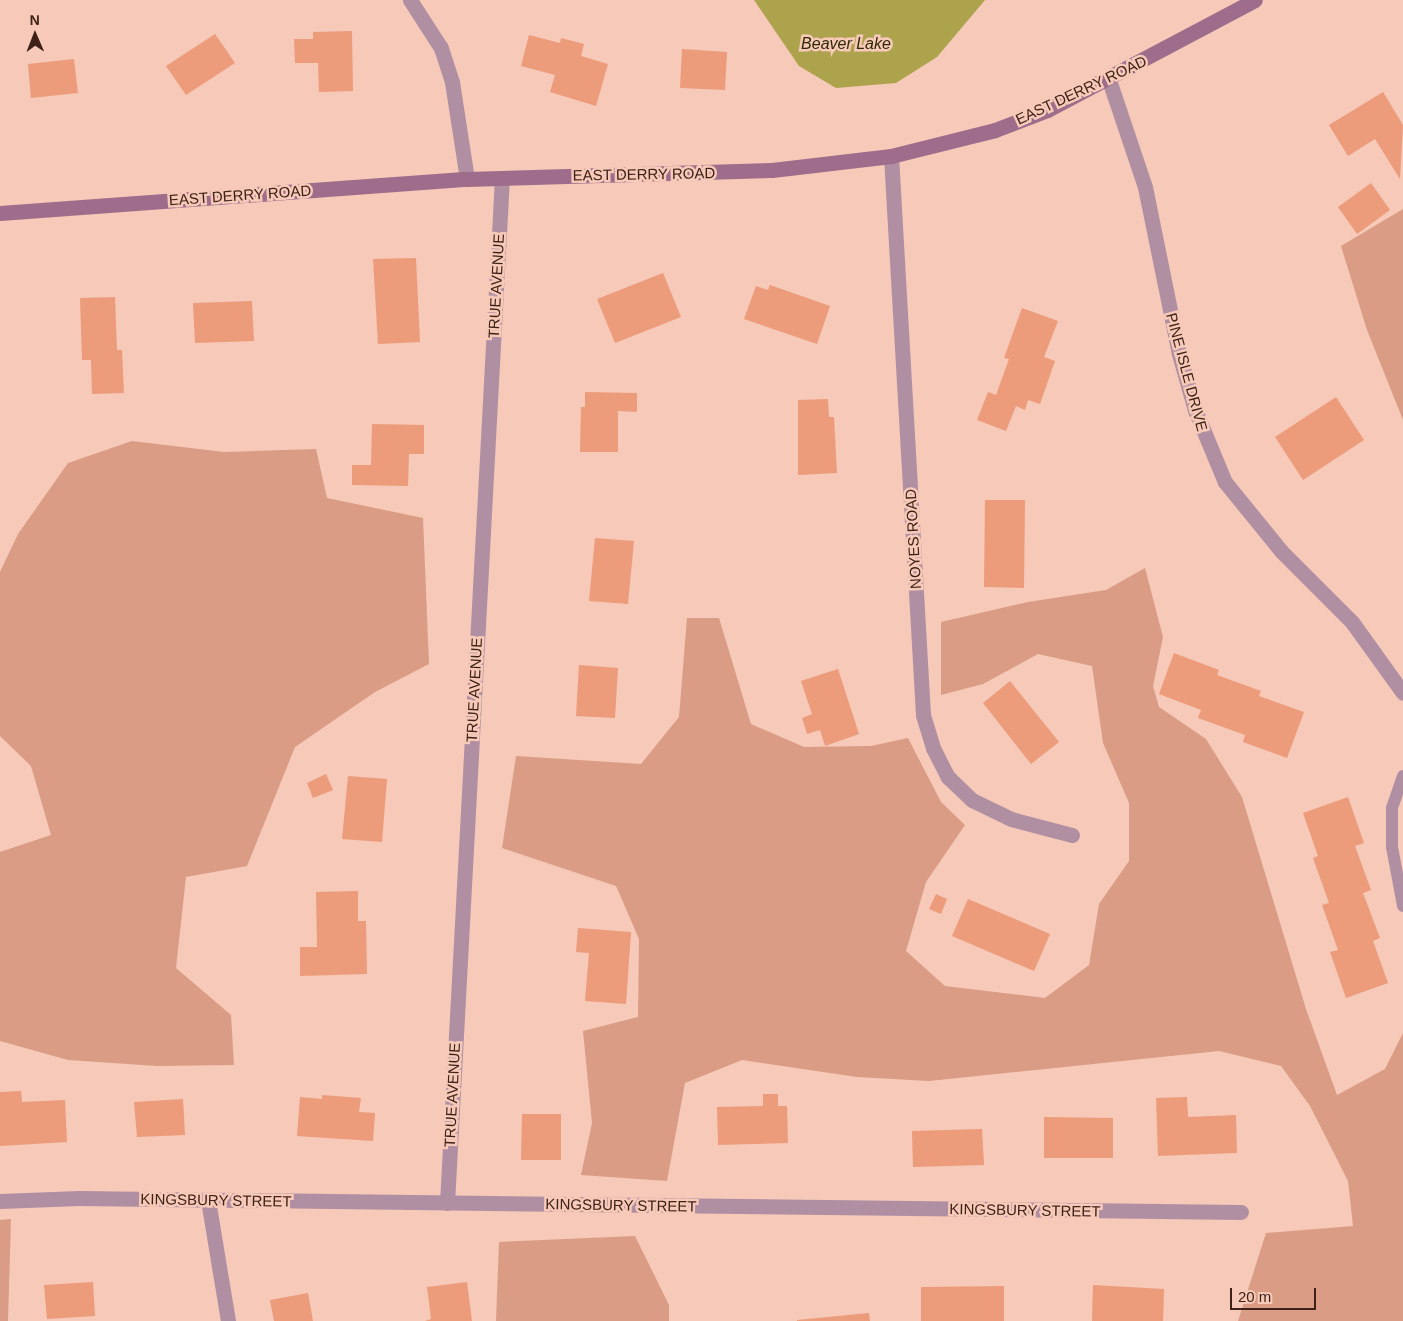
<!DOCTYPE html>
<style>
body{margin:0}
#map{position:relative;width:1403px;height:1321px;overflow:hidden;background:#f6c9b8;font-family:Helvetica,sans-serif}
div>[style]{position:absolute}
.green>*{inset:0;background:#da9c84}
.water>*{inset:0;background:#aea34d}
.building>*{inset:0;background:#ec9b7b}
.lane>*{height:12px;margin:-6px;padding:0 6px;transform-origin:6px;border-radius:6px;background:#b08fa3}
.street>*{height:15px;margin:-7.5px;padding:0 7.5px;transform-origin:7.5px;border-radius:7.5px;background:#b08fa3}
.secondary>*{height:15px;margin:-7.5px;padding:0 7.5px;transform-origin:7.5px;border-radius:7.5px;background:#9d6d8b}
span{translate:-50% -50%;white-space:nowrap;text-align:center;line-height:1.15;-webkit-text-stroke:5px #f6c9b8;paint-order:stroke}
.street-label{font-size:15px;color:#3e2217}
.water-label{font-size:16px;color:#2f2a04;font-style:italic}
.north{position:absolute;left:10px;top:10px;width:50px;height:50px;-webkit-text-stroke:4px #f6c9b8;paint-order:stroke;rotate:359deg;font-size:14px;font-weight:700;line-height:20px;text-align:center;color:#3e2217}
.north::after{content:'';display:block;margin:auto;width:18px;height:22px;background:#3e2217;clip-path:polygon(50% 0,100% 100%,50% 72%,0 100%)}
.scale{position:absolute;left:1230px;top:1288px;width:86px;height:22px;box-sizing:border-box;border:2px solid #3e2217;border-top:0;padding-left:6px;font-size:15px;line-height:18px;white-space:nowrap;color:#3e2217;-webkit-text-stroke:4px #f6c9b8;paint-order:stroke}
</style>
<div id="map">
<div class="green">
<div style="clip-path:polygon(1403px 209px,1403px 420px,1367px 330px,1341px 246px)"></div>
<div style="clip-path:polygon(132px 441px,224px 452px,316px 449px,327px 498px,423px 518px,429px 664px,375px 692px,295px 747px,247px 866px,186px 877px,176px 968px,231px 1015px,234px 1065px,157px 1066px,68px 1060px,0 1041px,0 852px,51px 835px,31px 766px,0 736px,0 572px,18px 534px,68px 463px)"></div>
<div style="clip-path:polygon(1145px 568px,1163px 637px,1153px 686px,1159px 707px,1206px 739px,1242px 797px,1306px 1009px,1337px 1095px,1385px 1069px,1403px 1033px,1403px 1321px,1238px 1321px,1266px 1233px,1353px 1226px,1348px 1181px,1310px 1106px,1281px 1066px,1219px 1051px,929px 1081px,857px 1077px,742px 1060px,685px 1083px,667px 1181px,581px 1175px,592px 1123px,583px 1031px,638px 1017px,639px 939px,616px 886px,502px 848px,516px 756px,641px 764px,679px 717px,687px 618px,719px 618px,751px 724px,804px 747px,871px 746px,908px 738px,941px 802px,965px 825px,926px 882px,906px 951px,945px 986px,1045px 998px,1089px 965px,1099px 904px,1129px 861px,1129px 803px,1103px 743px,1092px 666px,1038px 654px,983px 684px,941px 695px,941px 622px,1028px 602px,1106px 590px)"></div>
<div style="clip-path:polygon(11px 1219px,8px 1321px,0 1321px,0 1220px)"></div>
<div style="clip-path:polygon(635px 1236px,669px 1305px,669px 1321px,496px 1321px,499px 1242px)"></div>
</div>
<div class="water">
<div style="clip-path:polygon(754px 0,985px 0,937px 57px,896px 83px,836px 88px,799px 66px)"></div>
</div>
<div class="building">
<div style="clip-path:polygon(352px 31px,353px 91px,319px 92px,318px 63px,295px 63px,294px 39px,313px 39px,313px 32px)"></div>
<div style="clip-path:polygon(215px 34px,235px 63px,186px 95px,166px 66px)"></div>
<div style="clip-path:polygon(529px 35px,560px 43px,561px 38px,584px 44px,581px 56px,608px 64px,596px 106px,550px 92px,555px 75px,521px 66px)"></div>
<div style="clip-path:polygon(682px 49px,727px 52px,725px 90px,680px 88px)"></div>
<div style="clip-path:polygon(74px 59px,78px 93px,31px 98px,28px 64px)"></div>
<div style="clip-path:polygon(1383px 92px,1403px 125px,1400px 179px,1375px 139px,1348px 156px,1329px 125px)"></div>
<div style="clip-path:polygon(1371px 183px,1390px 210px,1357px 234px,1338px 207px)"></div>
<div style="clip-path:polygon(416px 258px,420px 342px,378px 344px,373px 259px)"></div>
<div style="clip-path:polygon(663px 273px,681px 317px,615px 343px,597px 299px)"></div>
<div style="clip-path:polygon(770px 285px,830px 306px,817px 344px,744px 319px,756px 286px,768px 290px)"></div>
<div style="clip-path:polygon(115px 297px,117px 350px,122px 350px,124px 393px,92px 394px,91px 360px,82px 360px,80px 298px)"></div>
<div style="clip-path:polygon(252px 301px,254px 341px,195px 343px,193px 303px)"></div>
<div style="clip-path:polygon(1022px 308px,1058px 321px,1044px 357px,1055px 361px,1040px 404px,1028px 400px,1025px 410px,1016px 406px,1006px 431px,977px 420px,988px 392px,996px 395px,1009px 359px,1004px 358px)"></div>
<div style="clip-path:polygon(585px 392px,637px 393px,637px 412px,618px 411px,618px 452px,580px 452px,581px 407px,585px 407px)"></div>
<div style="clip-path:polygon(1336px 397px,1364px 440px,1303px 480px,1275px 437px)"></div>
<div style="clip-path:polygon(828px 399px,829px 417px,834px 417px,837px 473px,798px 475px,798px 400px)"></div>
<div style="clip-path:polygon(372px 424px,424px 425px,424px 454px,409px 454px,408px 486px,352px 485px,352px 465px,371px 465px)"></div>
<div style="clip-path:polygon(985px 500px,1025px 500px,1024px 588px,984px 587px)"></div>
<div style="clip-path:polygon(595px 538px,634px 541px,628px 604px,589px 601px)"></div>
<div style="clip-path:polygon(1174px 653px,1219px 670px,1217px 675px,1261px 691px,1259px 696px,1304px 712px,1287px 758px,1243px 742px,1245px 735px,1198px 718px,1201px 710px,1159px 694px)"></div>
<div style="clip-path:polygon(579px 665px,618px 668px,615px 718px,576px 716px)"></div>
<div style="clip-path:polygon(838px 669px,859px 734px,825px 746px,820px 730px,807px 734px,802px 718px,812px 714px,801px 681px)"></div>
<div style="clip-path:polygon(1010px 681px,1059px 742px,1031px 764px,983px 703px)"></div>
<div style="clip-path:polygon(326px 774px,333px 790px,313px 798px,307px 783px)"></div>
<div style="clip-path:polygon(348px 776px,387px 779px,382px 842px,342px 839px)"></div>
<div style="clip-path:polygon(1348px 797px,1364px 843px,1355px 846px,1371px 890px,1363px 893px,1380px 938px,1373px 941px,1388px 983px,1346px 998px,1330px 952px,1338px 950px,1322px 905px,1329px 903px,1313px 858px,1318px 856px,1303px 813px)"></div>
<div style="clip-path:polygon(358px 891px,358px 921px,366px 921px,367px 974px,300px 976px,300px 947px,317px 947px,316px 892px)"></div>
<div style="clip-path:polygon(936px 894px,947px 899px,941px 914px,929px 909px)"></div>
<div style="clip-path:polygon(968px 899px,1050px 934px,1034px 971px,952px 936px)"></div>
<div style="clip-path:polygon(578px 928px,631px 932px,626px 1004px,585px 1001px,589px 953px,576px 952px)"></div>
<div style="clip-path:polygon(21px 1091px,22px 1102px,65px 1100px,67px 1142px,0 1146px,0 1092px)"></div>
<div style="clip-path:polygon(763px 1094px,778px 1094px,778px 1106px,787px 1106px,788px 1143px,718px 1145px,717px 1107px,763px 1106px)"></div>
<div style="clip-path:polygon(322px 1095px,361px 1098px,359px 1112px,375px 1113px,373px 1141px,297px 1136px,300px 1097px,322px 1099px)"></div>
<div style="clip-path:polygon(1187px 1097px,1188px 1117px,1236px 1115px,1237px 1153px,1158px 1156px,1156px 1098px)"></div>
<div style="clip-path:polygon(183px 1099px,185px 1135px,137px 1137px,134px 1102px)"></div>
<div style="clip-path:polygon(522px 1114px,561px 1114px,561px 1160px,521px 1160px)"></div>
<div style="clip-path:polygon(1044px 1117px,1113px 1118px,1113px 1158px,1044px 1158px)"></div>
<div style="clip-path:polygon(982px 1129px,984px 1165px,913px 1167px,912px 1131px)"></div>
<div style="clip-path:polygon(93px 1282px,95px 1316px,47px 1319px,44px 1285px)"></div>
<div style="clip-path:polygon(467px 1282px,472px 1321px,425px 1321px,431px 1319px,427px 1287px)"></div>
<div style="clip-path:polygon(1093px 1285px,1164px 1289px,1163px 1321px,1092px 1321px)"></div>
<div style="clip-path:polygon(1004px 1286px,1004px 1321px,921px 1321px,921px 1287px)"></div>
<div style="clip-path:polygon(308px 1293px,313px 1321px,274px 1321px,270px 1300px)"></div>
<div style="clip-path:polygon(869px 1313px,870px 1321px,797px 1321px,797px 1320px)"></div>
</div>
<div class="lane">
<div style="left:1403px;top:776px;width:34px;rotate:109deg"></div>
<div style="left:1392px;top:808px;width:39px;rotate:90deg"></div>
<div style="left:1392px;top:847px;width:60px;rotate:79.4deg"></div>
</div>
<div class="street">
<div style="left:410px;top:0;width:57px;rotate:57.1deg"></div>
<div style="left:441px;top:48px;width:36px;rotate:72deg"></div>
<div style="left:452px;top:82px;width:98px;rotate:81.2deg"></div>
<div style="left:1109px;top:80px;width:113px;rotate:71.4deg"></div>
<div style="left:1145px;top:187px;width:170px;rotate:78.5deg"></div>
<div style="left:1179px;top:354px;width:58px;rotate:74.1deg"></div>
<div style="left:1195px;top:410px;width:78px;rotate:67.4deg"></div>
<div style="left:1225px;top:482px;width:89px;rotate:50.9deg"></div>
<div style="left:1281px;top:551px;width:100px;rotate:45deg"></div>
<div style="left:1352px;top:622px;width:87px;rotate:54.3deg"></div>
<div style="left:891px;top:156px;width:560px;rotate:86.72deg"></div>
<div style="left:923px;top:715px;width:34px;rotate:73deg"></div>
<div style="left:933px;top:748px;width:33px;rotate:63deg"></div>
<div style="left:948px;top:777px;width:33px;rotate:44deg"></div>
<div style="left:972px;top:800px;width:43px;rotate:26deg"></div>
<div style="left:1011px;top:819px;width:63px;rotate:14.7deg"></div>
<div style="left:208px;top:1200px;width:123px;rotate:80.6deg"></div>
<div style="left:0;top:1201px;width:79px;rotate:-2.2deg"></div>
<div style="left:79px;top:1198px;width:1162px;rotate:0.69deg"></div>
<div style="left:447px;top:1203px;width:1026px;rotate:-86.93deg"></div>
</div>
<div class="secondary">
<div style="left:0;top:213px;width:468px;rotate:-4.2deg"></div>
<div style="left:467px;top:179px;width:305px;rotate:-1.7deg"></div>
<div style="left:772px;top:170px;width:120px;rotate:-6.7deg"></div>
<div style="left:891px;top:156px;width:107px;rotate:-14deg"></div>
<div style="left:995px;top:130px;width:56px;rotate:-21deg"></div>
<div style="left:1047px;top:110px;width:235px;rotate:-27.9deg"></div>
</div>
<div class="street-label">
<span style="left:1081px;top:90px;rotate:-25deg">EAST DERRY ROAD</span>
<span style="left:644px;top:174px;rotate:-1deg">EAST DERRY ROAD</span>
<span style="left:240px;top:195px;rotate:-4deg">EAST DERRY ROAD</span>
<span style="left:496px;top:286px;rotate:-87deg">TRUE AVENUE</span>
<span style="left:1187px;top:372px;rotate:75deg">PINE ISLE DRIVE</span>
<span style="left:913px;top:539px;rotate:-93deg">NOYES ROAD</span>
<span style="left:474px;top:690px;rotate:-87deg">TRUE AVENUE</span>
<span style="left:452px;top:1095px;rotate:-87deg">TRUE AVENUE</span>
<span style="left:216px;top:1200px;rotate:1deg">KINGSBURY STREET</span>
<span style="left:621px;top:1205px;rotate:1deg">KINGSBURY STREET</span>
<span style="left:1025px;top:1210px;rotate:1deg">KINGSBURY STREET</span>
</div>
<div class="water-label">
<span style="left:846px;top:44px">Beaver Lake</span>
</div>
<div class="north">N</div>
<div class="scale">20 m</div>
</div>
